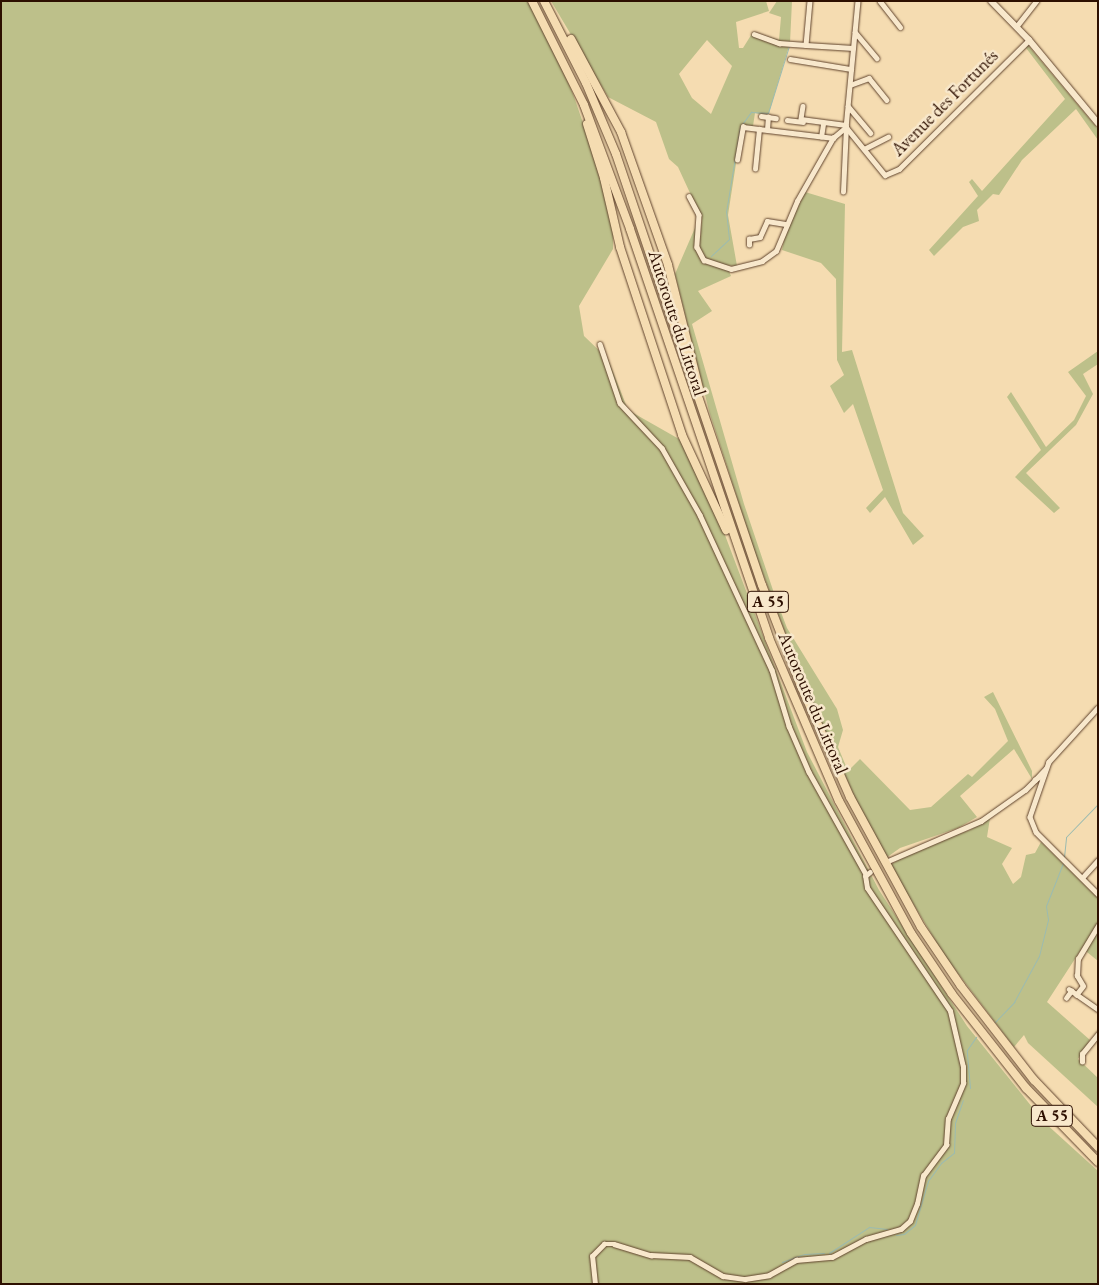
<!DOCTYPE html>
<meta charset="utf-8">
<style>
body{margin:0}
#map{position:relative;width:1099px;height:1285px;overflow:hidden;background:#f5dcb1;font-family:"EB Garamond",serif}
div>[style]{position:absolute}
.green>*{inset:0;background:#bdc08a}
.stream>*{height:1px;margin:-0.5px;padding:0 0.5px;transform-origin:0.5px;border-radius:0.5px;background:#9cbbb0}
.roads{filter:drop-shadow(0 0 1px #5f422c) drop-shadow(0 0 1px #5f422c)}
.minor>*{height:4.5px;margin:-2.25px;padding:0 2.25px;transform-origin:2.25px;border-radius:2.25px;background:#f8e8cc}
.secondary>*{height:6px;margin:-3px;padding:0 3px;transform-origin:3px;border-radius:3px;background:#f8e8cc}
.motorway>*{height:8px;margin:-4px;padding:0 4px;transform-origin:4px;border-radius:4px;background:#f5dcb1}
span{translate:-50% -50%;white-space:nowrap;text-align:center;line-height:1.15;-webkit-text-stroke:5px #f8e8cc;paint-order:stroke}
.shield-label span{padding:1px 4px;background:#f8e8cc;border:1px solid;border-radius:4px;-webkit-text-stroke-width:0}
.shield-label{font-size:16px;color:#2d0f00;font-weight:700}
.street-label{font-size:18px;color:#2d0f00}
.frame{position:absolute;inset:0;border:2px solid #2d0f00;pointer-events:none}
</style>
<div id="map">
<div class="green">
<div style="clip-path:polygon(1px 1px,528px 1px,557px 56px,573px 94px,599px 169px,613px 232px,613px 249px,579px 306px,584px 336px,608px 359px,628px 410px,679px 439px,714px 506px,807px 752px,879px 890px,967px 1026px,1044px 1122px,1098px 1171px,1098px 1284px,1px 1284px)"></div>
<div style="clip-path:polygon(evenodd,551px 1px,766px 1px,769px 11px,736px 22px,739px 48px,743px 48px,753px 32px,779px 40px,781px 17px,769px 13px,777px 1px,792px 1px,790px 43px,768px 116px,755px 113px,753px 126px,742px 125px,728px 215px,737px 266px,720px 265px,702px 256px,699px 249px,702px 219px,678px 167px,669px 159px,656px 122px,608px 97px,551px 1px,707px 40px,732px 66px,711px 114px,692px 98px,679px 74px,707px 40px)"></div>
<div style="clip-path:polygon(1027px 44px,1098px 129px,1098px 140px,1076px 109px,1022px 160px,999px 195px,993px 194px,977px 210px,979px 221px,963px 227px,934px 256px,929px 250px,978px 196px,969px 182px,972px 179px,982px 191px,1065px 99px,1026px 48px)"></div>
<div style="clip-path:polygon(805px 192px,845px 204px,842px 352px,852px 350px,903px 513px,924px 536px,913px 545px,885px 497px,870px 513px,866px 508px,883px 490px,853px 404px,844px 413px,830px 386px,844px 375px,837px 360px,836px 279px,821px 263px,782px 250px,785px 235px)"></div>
<div style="clip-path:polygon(698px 221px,696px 250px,700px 259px,707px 264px,729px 271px,731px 276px,698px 291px,712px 311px,692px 324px,744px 504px,776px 599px,787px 628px,837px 709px,843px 730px,838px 747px,848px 771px,860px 759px,910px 810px,931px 807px,968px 774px,972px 777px,1008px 741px,995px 709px,984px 697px,993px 692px,1032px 771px,1032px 779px,1014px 749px,960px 796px,977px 817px,958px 828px,900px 848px,886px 858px,865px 820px,808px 693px,755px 553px,709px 411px,675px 274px)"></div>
<div style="clip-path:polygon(1098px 351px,1098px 364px,1083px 374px,1093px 394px,1076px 425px,1026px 473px,1060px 508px,1054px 513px,1015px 477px,1041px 450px,1007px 397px,1011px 392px,1046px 447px,1074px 420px,1086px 396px,1068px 372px)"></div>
<div style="clip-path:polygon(990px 818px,987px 837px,1012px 848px,1002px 864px,1013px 884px,1021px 877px,1026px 855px,1035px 853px,1041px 842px,1098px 898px,1098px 961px,1082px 948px,1047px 1002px,1090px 1040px,1078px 1059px,1098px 1078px,1098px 1107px,1028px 1043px,1024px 1035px,1014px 1047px,944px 955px,890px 865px,916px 849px,970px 830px)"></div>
</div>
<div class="stream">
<div style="left:711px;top:256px;width:25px;rotate:-43deg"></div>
<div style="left:729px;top:239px;width:27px;rotate:-96deg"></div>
<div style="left:726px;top:212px;width:86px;rotate:-80.6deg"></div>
<div style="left:740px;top:127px;width:19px;rotate:-54deg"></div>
<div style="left:751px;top:112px;width:17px;rotate:3deg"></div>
<div style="left:768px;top:113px;width:70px;rotate:-72.6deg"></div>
<div style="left:1064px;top:857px;width:20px;rotate:-84deg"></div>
<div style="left:1066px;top:837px;width:46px;rotate:-45.9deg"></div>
<div style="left:995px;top:1022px;width:28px;rotate:-46deg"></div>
<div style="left:1014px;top:1002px;width:52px;rotate:-61.5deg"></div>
<div style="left:1039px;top:956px;width:38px;rotate:-76deg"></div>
<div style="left:1048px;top:919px;width:13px;rotate:-99deg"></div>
<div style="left:1046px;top:906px;width:46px;rotate:-68.4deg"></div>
<div style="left:970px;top:1088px;width:38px;rotate:-95deg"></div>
<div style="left:967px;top:1050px;width:16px;rotate:-55deg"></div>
<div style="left:896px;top:1235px;width:8px;rotate:-7deg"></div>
<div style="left:904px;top:1234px;width:14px;rotate:-39deg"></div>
<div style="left:915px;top:1225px;width:46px;rotate:-73.5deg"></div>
<div style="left:928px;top:1181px;width:22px;rotate:-54deg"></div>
<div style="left:941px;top:1163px;width:16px;rotate:-38deg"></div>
<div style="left:954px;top:1153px;width:30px;rotate:-88deg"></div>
<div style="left:955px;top:1123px;width:24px;rotate:-71deg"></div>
<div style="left:829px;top:1253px;width:48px;rotate:-33deg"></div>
<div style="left:869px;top:1227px;width:18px;rotate:6deg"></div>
<div style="left:782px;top:1262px;width:23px;rotate:-20deg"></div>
<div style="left:804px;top:1254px;width:20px;rotate:-3deg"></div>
</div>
<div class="roads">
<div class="minor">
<div style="left:810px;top:1px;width:44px;rotate:95.2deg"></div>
<div style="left:806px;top:45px;width:47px;rotate:3.7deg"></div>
<div style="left:858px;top:1px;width:127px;rotate:95.4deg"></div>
<div style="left:846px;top:127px;width:62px;rotate:50.9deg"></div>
<div style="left:885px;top:175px;width:15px;rotate:-23deg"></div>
<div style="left:899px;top:169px;width:183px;rotate:-44.8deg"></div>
<div style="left:880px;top:1px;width:33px;rotate:52deg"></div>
<div style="left:1016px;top:27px;width:33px;rotate:-52deg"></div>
<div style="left:855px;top:32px;width:34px;rotate:50deg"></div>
<div style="left:754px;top:34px;width:27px;rotate:20deg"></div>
<div style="left:779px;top:43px;width:27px;rotate:4deg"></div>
<div style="left:790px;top:59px;width:62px;rotate:9.3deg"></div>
<div style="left:850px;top:85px;width:20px;rotate:-20deg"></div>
<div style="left:869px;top:78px;width:28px;rotate:51deg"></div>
<div style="left:803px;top:106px;width:13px;rotate:99deg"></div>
<div style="left:801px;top:119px;width:45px;rotate:7.6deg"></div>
<div style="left:848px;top:106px;width:35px;rotate:50deg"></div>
<div style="left:761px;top:116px;width:15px;rotate:8deg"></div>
<div style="left:787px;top:120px;width:16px;rotate:7deg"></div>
<div style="left:767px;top:130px;width:13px;rotate:-86deg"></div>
<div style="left:821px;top:137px;width:13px;rotate:-81deg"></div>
<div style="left:864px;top:149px;width:27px;rotate:-27deg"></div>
<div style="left:737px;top:160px;width:34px;rotate:-80deg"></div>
<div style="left:743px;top:127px;width:16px;rotate:7deg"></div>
<div style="left:755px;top:169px;width:40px;rotate:-84.3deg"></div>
<div style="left:759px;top:129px;width:75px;rotate:6.9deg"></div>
<div style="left:843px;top:192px;width:65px;rotate:-87.4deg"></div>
<div style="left:689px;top:196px;width:21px;rotate:62deg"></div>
<div style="left:699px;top:215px;width:32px;rotate:94deg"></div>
<div style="left:697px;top:247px;width:15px;rotate:62deg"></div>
<div style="left:704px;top:260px;width:28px;rotate:18deg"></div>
<div style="left:731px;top:269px;width:32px;rotate:-14deg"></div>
<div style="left:762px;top:261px;width:17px;rotate:-36deg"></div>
<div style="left:776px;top:251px;width:54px;rotate:-67.2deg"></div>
<div style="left:797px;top:201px;width:73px;rotate:-60.3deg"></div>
<div style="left:833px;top:138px;width:17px;rotate:-40deg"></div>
<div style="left:749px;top:245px;width:6px;rotate:-90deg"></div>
<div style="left:749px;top:239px;width:11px;rotate:-10deg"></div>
<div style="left:760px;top:237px;width:17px;rotate:-66deg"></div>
<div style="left:767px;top:221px;width:20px;rotate:9deg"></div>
<div style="left:600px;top:344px;width:62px;rotate:71.3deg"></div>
<div style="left:620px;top:403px;width:62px;rotate:47deg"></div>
<div style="left:662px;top:448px;width:77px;rotate:60.4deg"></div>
<div style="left:700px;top:515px;width:171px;rotate:65.1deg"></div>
<div style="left:772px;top:670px;width:59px;rotate:73.1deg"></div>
<div style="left:789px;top:726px;width:50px;rotate:66.5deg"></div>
<div style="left:809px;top:772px;width:117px;rotate:60.8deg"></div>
<div style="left:1098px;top:708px;width:73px;rotate:132.2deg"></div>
<div style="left:1049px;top:762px;width:58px;rotate:109.1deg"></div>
<div style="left:1030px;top:817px;width:16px;rotate:68deg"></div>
<div style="left:1036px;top:832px;width:88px;rotate:45deg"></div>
<div style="left:1044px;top:775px;width:10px;rotate:151deg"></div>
<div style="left:1035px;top:780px;width:16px;rotate:-47deg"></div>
<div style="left:888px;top:861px;width:101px;rotate:-23.3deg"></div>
<div style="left:981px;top:821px;width:54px;rotate:-35.2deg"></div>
<div style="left:1025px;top:790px;width:14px;rotate:-45deg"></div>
<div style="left:1082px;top:878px;width:24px;rotate:-48deg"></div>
<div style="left:1069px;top:989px;width:35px;rotate:35deg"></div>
<div style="left:1076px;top:995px;width:11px;rotate:-52deg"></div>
<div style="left:1083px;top:986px;width:12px;rotate:-121deg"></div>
<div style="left:1077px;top:976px;width:17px;rotate:-87deg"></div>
<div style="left:1078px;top:959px;width:39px;rotate:-59deg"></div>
<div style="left:1066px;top:998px;width:9px;rotate:-54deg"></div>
<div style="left:1082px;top:1062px;width:8px;rotate:-90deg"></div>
<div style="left:1082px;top:1054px;width:26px;rotate:-51deg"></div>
<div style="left:595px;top:1284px;width:28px;rotate:-96deg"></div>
<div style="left:592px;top:1256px;width:17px;rotate:-45deg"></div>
<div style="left:604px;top:1244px;width:10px"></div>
<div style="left:614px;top:1244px;width:39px;rotate:17deg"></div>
<div style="left:651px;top:1255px;width:39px;rotate:3deg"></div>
<div style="left:690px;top:1257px;width:38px;rotate:30deg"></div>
<div style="left:723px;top:1276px;width:22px;rotate:8deg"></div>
<div style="left:745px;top:1279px;width:24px;rotate:-9deg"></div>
<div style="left:769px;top:1275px;width:31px;rotate:-29deg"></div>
<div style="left:796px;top:1260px;width:36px;rotate:-5deg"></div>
<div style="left:832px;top:1257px;width:38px;rotate:-28deg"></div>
<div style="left:866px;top:1239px;width:36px;rotate:-16deg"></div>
<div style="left:901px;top:1229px;width:12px;rotate:-42deg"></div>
<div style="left:910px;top:1221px;width:18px;rotate:-68deg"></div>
<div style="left:917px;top:1204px;width:29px;rotate:-78deg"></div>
<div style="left:923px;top:1176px;width:39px;rotate:-53deg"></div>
<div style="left:946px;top:1145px;width:26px;rotate:-86deg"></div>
<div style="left:948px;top:1119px;width:39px;rotate:-67deg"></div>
<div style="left:963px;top:1083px;width:16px;rotate:-90deg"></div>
<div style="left:963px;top:1067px;width:57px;rotate:-103.1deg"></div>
<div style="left:950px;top:1011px;width:148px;rotate:-124deg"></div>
<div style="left:867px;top:888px;width:12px;rotate:-99deg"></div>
<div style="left:865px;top:876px;width:6px;rotate:-39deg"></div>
</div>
<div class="secondary">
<div style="left:991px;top:1px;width:54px;rotate:45.7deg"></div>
<div style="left:1029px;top:40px;width:108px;rotate:50.3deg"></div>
</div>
<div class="motorway">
<div style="left:532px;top:1px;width:116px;rotate:63.4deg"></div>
<div style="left:584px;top:105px;width:132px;rotate:69.6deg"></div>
<div style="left:630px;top:229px;width:432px;rotate:71.2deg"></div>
<div style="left:769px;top:638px;width:177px;rotate:66.8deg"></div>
<div style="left:839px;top:801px;width:150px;rotate:61.4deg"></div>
<div style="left:911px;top:933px;width:73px;rotate:56.1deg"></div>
<div style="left:952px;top:994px;width:120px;rotate:51.8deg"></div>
<div style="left:1026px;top:1088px;width:103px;rotate:45.8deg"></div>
<div style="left:544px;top:1px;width:92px;rotate:62.9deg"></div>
<div style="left:586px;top:83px;width:77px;rotate:67.1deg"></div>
<div style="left:616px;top:154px;width:455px;rotate:71.3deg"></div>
<div style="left:762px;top:585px;width:108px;rotate:68.9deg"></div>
<div style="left:801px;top:686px;width:121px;rotate:66.2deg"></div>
<div style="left:850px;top:797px;width:148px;rotate:61.4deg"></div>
<div style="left:921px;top:927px;width:71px;rotate:55.9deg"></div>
<div style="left:961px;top:986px;width:119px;rotate:52.2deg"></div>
<div style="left:1034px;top:1080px;width:93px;rotate:46.3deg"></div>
<div style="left:571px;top:39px;width:106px;rotate:61.7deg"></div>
<div style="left:621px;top:132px;width:141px;rotate:70.5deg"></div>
<div style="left:668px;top:265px;width:127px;rotate:75.9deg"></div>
<div style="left:587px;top:124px;width:57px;rotate:72.5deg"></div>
<div style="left:604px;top:178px;width:71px;rotate:76.9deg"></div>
<div style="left:620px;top:247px;width:198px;rotate:71.7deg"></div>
<div style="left:682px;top:435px;width:105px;rotate:65.1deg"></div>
</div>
</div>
<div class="shield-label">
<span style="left:768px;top:602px">A 55</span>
<span style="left:1052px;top:1116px">A 55</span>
</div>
<div class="street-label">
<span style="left:945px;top:103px;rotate:-45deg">Avenue des Fortunés</span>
<span style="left:677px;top:323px;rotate:72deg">Autoroute du Littoral</span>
<span style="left:813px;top:703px;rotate:67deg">Autoroute du Littoral</span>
</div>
<div class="frame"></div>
</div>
